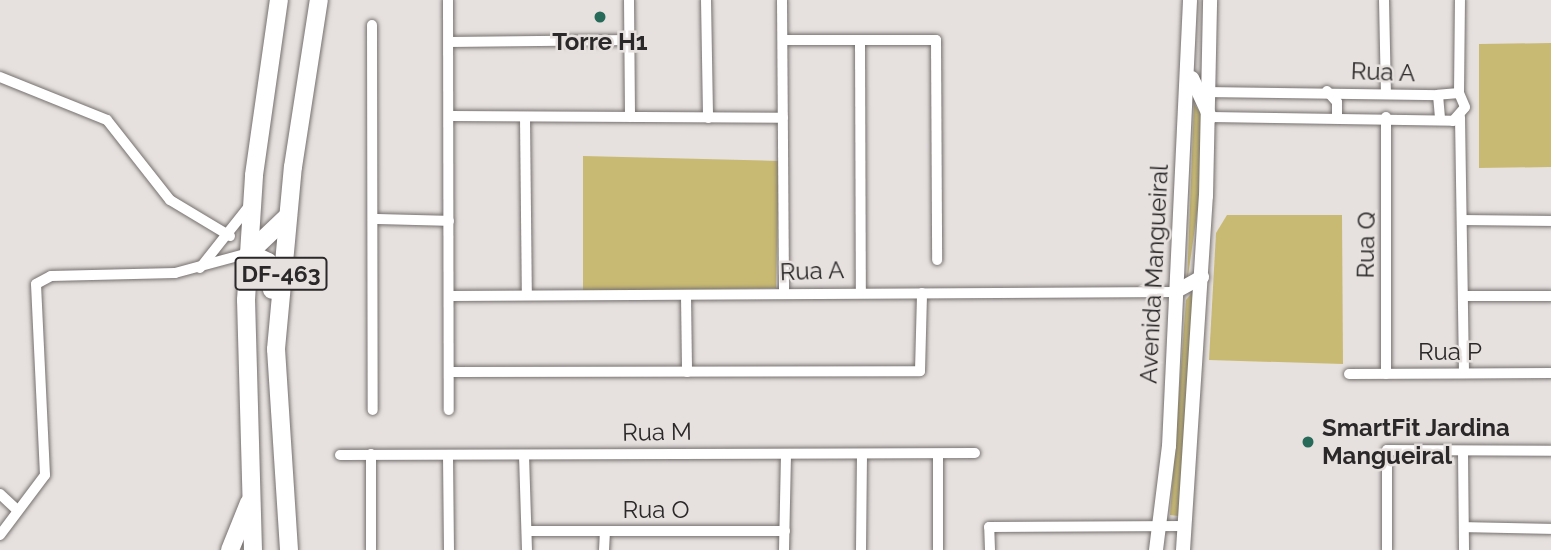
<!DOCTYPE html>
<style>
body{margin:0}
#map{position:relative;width:1551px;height:550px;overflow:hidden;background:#e6e1df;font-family:Raleway,sans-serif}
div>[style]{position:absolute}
.green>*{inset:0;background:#c9ba73}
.roads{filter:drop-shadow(0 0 2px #75706e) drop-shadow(0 0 2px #75706e)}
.minor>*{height:10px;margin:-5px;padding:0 5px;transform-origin:5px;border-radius:5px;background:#fff}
.tertiary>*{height:14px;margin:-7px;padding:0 7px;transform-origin:7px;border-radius:7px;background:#fff}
.primary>*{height:18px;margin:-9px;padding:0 9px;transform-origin:9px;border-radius:9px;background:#fff}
.dots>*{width:19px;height:19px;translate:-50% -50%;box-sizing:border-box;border:4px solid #e6e1df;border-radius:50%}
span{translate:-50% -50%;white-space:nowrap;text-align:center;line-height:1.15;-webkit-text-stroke:5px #e6e1df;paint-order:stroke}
.shield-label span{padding:2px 5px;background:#e6e1df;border:2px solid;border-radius:5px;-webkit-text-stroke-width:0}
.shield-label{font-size:23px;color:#2a2828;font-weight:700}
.poi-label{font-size:24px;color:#2a2828;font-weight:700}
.left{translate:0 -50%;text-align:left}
.street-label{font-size:24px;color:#2a2828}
</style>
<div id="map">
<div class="green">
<div style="clip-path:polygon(1551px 43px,1551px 167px,1479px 168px,1479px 44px)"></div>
<div style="clip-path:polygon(1194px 104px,1202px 115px,1201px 186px,1187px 283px)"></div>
<div style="clip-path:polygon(583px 156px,779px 161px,776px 288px,583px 291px)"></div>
<div style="clip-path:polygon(1227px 215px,1342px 215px,1343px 364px,1209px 360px,1216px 233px)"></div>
<div style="clip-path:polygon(1196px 288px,1179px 516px,1170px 515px,1186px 300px)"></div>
</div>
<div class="roads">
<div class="minor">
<div style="left:448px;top:0;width:410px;rotate:89.9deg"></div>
<div style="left:629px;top:0;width:117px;rotate:89.5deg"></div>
<div style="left:706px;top:0;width:118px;rotate:89deg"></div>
<div style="left:782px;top:0;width:293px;rotate:89.6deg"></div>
<div style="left:1384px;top:0;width:92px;rotate:88.8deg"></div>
<div style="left:372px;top:25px;width:385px;rotate:89.9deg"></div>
<div style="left:783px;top:40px;width:153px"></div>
<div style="left:936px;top:40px;width:220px;rotate:89.7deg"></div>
<div style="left:449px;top:42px;width:180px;rotate:-0.6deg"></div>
<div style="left:860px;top:42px;width:248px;rotate:89.8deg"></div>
<div style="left:0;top:77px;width:115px;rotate:21.9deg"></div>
<div style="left:107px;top:120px;width:102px;rotate:51.8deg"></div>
<div style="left:170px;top:200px;width:70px;rotate:31deg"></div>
<div style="left:1327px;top:91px;width:15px;rotate:48deg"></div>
<div style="left:1337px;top:102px;width:16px;rotate:90deg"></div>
<div style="left:1210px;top:92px;width:228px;rotate:0.8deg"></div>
<div style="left:1459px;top:93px;width:93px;rotate:-89.4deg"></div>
<div style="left:450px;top:116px;width:333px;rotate:0.3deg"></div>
<div style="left:1210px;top:117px;width:243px;rotate:0.9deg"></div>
<div style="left:1453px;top:121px;width:18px;rotate:-49deg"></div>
<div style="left:1465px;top:107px;width:15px;rotate:-113deg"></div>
<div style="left:1459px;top:93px;width:21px;rotate:175deg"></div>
<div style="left:1438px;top:95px;width:22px;rotate:85deg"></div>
<div style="left:1460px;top:117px;width:256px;rotate:89.1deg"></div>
<div style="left:525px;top:118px;width:177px;rotate:89.4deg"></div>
<div style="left:373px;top:219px;width:76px;rotate:1.5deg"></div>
<div style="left:1466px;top:220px;width:85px;rotate:0.7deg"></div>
<div style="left:200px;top:268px;width:80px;rotate:-51.6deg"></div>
<div style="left:450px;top:296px;width:725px;rotate:-0.32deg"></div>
<div style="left:686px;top:296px;width:76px;rotate:89.2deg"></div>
<div style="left:1465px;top:296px;width:86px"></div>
<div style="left:450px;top:372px;width:470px;rotate:-0.1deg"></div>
<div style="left:920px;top:371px;width:78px;rotate:-88.5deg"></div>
<div style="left:1349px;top:374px;width:202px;rotate:-0.3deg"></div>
<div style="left:1386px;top:374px;width:257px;rotate:-90deg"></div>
<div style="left:1463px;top:452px;width:98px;rotate:89.4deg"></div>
<div style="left:371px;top:454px;width:96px;rotate:90deg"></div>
<div style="left:938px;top:454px;width:96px;rotate:90deg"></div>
<div style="left:340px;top:455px;width:635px;rotate:-0.18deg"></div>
<div style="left:524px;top:455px;width:95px;rotate:88.2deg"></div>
<div style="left:448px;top:456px;width:94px;rotate:89.4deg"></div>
<div style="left:0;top:494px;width:22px;rotate:43deg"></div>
<div style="left:1464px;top:527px;width:87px;rotate:1.3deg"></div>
<div style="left:527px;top:531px;width:258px"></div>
<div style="left:0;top:535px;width:75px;rotate:-53.1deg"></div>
<div style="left:45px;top:475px;width:191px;rotate:-92.7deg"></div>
<div style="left:36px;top:284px;width:17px;rotate:-28deg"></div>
<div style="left:51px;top:276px;width:124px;rotate:-1.4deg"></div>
<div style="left:175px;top:273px;width:77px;rotate:-15.1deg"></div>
<div style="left:604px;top:550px;width:19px;rotate:-87deg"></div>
<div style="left:784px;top:550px;width:96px;rotate:-88.8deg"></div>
<div style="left:861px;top:550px;width:95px;rotate:-89.4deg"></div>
<div style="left:990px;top:550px;width:23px;rotate:-92deg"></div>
<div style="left:989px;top:527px;width:196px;rotate:-0.3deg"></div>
<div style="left:1387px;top:550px;width:100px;rotate:-90deg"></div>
<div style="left:1387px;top:450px;width:164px;rotate:0.3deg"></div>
</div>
<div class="tertiary">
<div style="left:1192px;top:78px;width:43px;rotate:65.2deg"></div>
<div style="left:1175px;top:292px;width:31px;rotate:-29deg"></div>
<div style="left:1156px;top:550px;width:105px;rotate:-82.9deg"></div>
<div style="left:1169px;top:446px;width:446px;rotate:-87.3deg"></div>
<div style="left:1183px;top:550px;width:355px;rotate:-86.3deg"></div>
<div style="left:1206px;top:196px;width:196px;rotate:-88.8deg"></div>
</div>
<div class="primary">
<div style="left:249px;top:253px;width:21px;rotate:25deg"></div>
<div style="left:268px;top:262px;width:28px;rotate:82deg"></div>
<div style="left:249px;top:253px;width:54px;rotate:-43.5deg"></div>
<div style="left:230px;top:550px;width:51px;rotate:-68deg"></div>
<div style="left:253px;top:550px;width:250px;rotate:-91.6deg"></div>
<div style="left:246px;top:300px;width:125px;rotate:-86.3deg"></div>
<div style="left:254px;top:175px;width:177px;rotate:-81.9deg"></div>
<div style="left:289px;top:550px;width:201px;rotate:-93.7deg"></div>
<div style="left:276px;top:349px;width:183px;rotate:-84.7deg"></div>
<div style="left:293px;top:167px;width:169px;rotate:-81.2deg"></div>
</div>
</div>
<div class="dots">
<div style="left:600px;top:17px;background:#286a5a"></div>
<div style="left:1308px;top:442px;background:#286a5a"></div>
</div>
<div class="shield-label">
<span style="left:281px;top:274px">DF-463</span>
</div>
<div class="poi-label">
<span style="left:600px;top:42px">Torre H1</span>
<span class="left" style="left:1322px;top:442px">SmartFit Jardina<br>Mangueiral</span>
</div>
<div class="street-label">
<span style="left:1383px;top:72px;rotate:2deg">Rua A</span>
<span style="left:1366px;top:245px;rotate:-89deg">Rua Q</span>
<span style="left:812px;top:271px;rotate:-2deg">Rua A</span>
<span style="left:1154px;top:274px;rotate:-87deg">Avenida Mangueiral</span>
<span style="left:1450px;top:352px">Rua P</span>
<span style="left:657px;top:432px;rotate:-1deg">Rua M</span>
<span style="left:656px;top:510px">Rua O</span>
</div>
</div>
